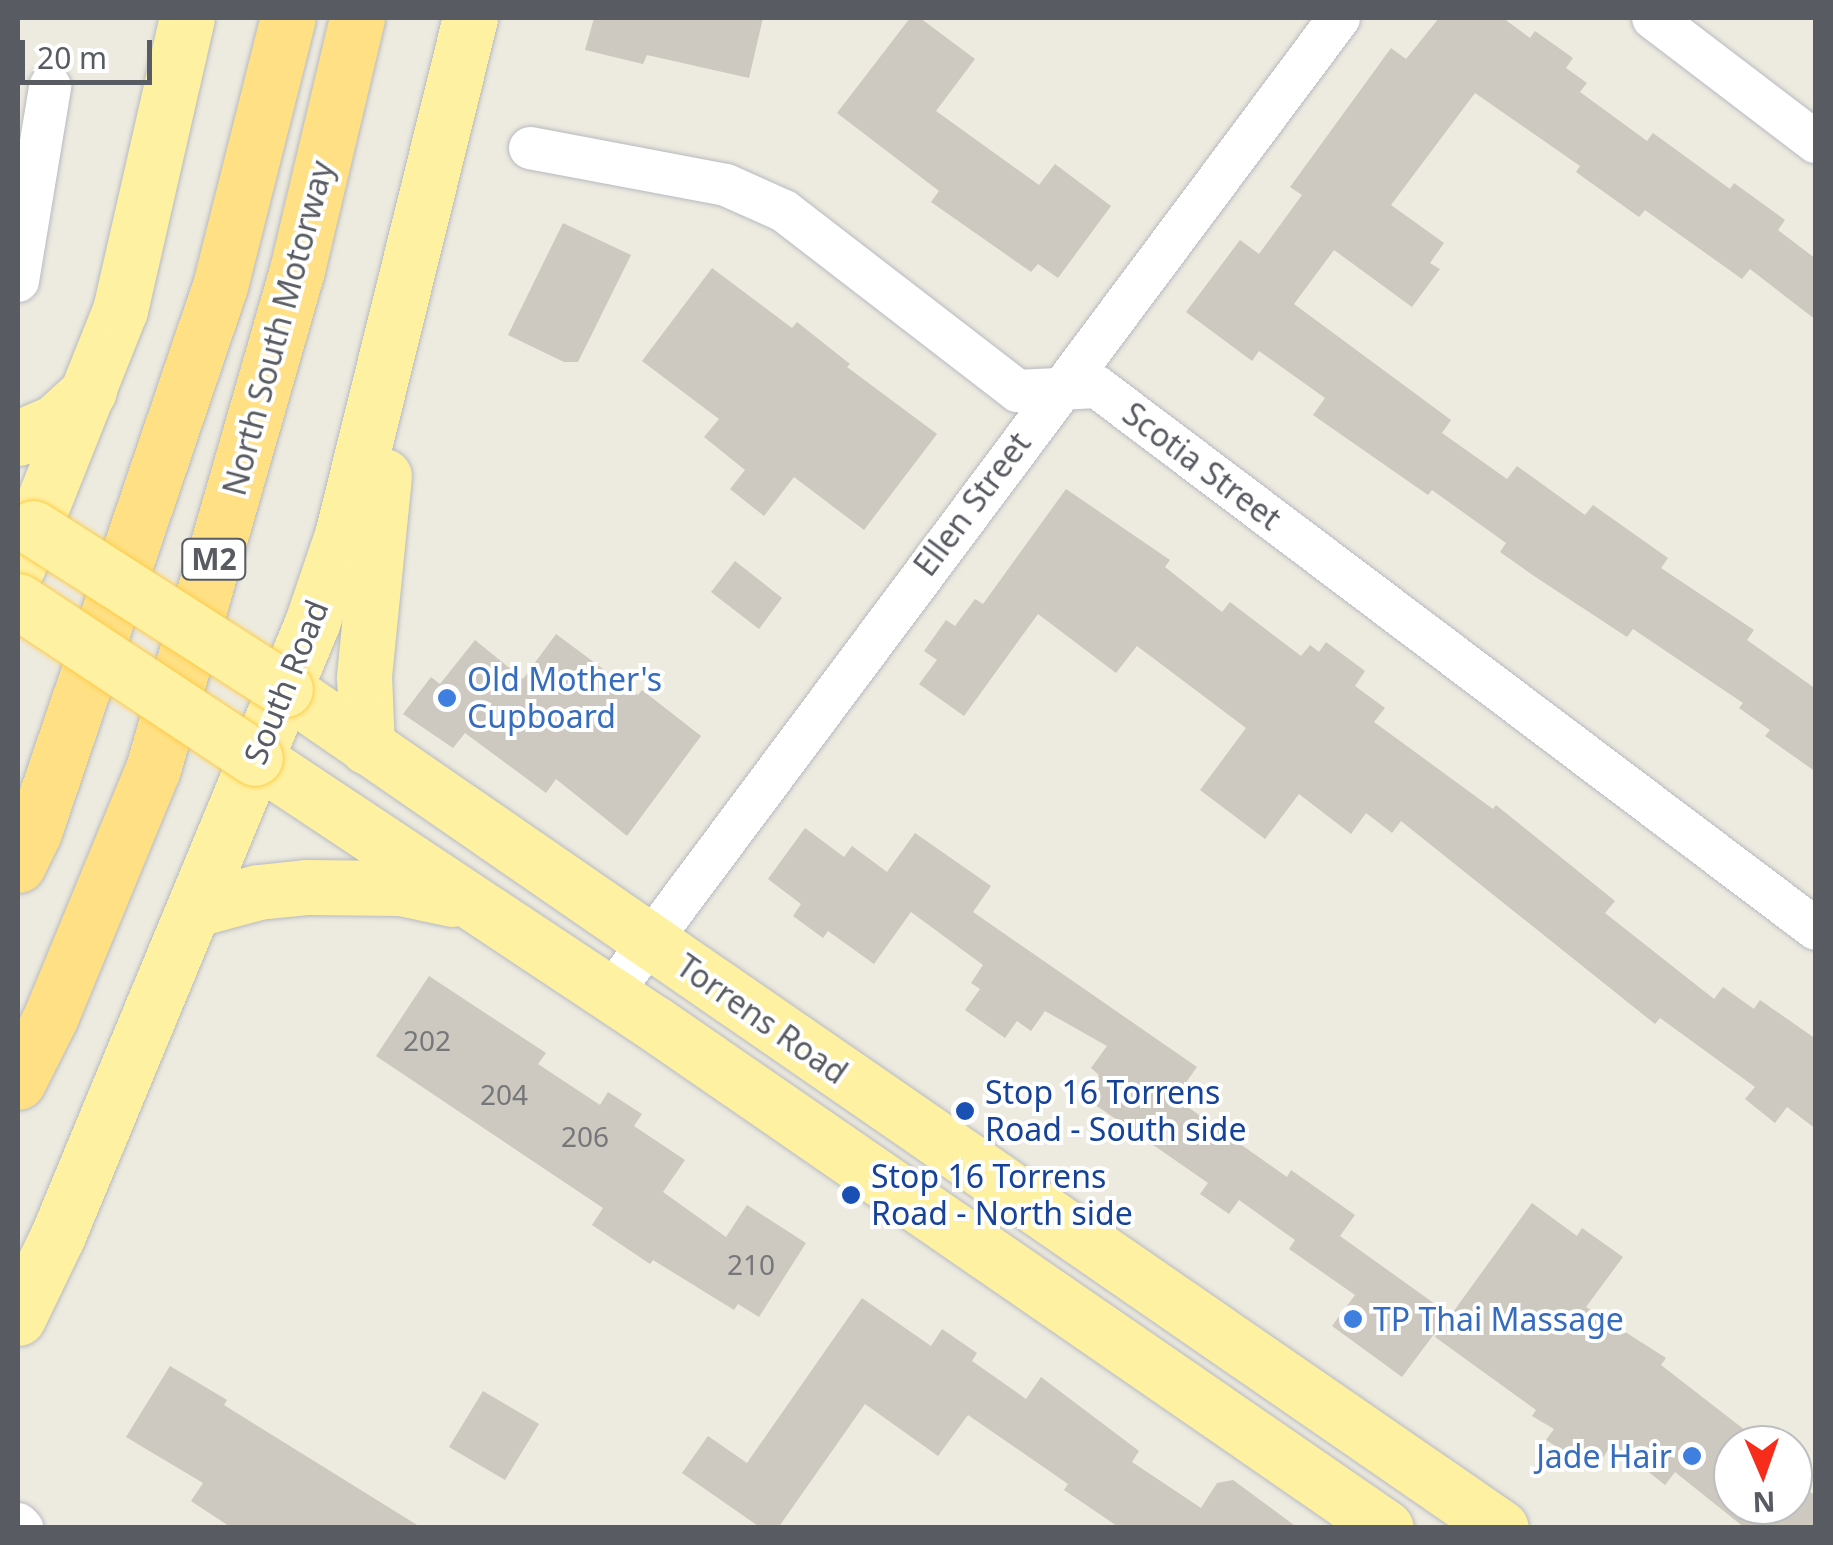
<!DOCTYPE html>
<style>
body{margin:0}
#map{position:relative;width:1833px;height:1545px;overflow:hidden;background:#edeadf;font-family:"Noto Sans",sans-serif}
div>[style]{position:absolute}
.building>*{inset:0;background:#cdc8c0}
.roads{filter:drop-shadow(0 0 2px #b7bac0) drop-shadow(0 0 2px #b7bac0)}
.minor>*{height:42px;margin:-21px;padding:0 21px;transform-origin:21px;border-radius:21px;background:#fff}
.major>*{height:55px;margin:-27.5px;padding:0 27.5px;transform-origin:27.5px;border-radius:27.5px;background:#fff1a2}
.highway>*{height:55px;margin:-27.5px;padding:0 27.5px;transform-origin:27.5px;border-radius:27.5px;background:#ffe084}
.bridges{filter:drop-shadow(0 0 2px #fdcc47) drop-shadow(0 0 2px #fdcc47)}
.major-bridge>*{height:55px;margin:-27.5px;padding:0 27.5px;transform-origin:27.5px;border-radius:27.5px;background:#fff1a2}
.dots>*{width:28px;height:28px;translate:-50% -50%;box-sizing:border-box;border:5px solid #fff;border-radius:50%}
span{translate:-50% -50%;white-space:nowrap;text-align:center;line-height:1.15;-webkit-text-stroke:8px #fff;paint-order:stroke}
.number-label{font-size:28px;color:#75777a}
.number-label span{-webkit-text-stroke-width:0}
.shield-label span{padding:2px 8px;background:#fff;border:2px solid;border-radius:8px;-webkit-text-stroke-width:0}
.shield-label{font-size:30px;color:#585c62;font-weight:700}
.street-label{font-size:32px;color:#585c62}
.shop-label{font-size:32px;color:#366cbe}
.left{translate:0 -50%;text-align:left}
.right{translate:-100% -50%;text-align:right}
.transit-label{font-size:32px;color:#164399}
.frame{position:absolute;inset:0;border:20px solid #585c62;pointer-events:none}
.north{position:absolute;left:1713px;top:1425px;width:100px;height:100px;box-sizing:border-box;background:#fff;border:2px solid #bcbec0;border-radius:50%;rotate:178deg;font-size:28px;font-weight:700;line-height:40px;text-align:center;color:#585c62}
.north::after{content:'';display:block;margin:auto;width:35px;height:45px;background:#f82c1a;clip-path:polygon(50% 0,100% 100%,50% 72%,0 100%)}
.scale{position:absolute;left:20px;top:40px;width:132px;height:45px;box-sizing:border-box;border:5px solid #585c62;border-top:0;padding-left:12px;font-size:30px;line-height:35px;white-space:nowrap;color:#585c62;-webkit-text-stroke:8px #fff;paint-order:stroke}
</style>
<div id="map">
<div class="building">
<div style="clip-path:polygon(594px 18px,763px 18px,749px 78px,647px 55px,643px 64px,585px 50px)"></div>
<div style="clip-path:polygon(910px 18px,920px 18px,975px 59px,936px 111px,1039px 185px,1055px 164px,1111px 206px,1058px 278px,1038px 264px,1031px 272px,931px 202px,939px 191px,837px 113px)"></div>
<div style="clip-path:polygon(1439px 18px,1503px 18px,1530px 38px,1535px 31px,1573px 58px,1566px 68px,1587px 83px,1580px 92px,1647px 141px,1653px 133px,1730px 189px,1734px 183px,1785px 220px,1778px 230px,1816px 259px,1816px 320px,1750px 269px,1742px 279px,1645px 210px,1639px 217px,1576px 172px,1580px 166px,1475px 93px,1391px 205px,1444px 243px,1430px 263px,1440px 269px,1412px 307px,1334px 250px,1294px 304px,1451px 420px,1442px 433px,1507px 479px,1517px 466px,1585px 515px,1593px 505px,1668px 558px,1661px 568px,1754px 630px,1747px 640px,1816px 689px,1816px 772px,1765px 736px,1770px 730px,1739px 708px,1743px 703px,1633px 629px,1627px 637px,1534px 576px,1500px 552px,1506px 543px,1432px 490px,1428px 495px,1313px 415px,1325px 398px,1259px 351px,1252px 361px,1186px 312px,1240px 240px,1259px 254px,1302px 195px,1290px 187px,1391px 48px,1406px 59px)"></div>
<div style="clip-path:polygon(563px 223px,631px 255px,578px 362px,564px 362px,508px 335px)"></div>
<div style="clip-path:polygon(712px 268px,792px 328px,797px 322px,850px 364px,847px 367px,937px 434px,864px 530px,794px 477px,764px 516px,730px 489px,745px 470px,704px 437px,719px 419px,642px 361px)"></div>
<div style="clip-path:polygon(1066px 489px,1170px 560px,1165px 567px,1222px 612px,1230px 602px,1301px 656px,1310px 645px,1319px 652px,1326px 642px,1365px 671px,1355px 686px,1385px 708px,1374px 722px,1493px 809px,1496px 805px,1615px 901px,1605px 913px,1714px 999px,1723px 987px,1754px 1009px,1760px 1000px,1816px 1039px,1816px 1129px,1787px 1107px,1775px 1123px,1745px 1099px,1755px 1087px,1660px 1018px,1655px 1024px,1401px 821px,1392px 833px,1366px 813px,1351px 834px,1299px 794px,1265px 839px,1200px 790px,1246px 728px,1137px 646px,1116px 673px,1038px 614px,964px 716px,919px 684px,937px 660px,924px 651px,946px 620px,955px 626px,975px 599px,983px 604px)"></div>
<div style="clip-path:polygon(735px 561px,782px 598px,759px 629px,711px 592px)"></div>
<div style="clip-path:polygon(556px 634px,638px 695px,642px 690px,701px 736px,627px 836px,556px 779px,546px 793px,465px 733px,453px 748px,403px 714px,431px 677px,440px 684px,475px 640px,523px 679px)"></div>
<div style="clip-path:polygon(805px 828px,844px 857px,852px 846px,887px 872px,915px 833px,991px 886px,973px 912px,1197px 1067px,1175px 1098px,1287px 1177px,1291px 1170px,1355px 1215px,1340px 1236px,1449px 1314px,1402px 1377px,1332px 1326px,1355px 1295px,1289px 1249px,1295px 1240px,1239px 1200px,1229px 1214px,1200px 1194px,1208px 1183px,1084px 1097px,1099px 1075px,1091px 1068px,1107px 1046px,1045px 1011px,1031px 1031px,1017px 1021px,1005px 1038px,965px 1010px,980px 989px,971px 983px,983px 965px,911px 912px,874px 964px,828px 931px,823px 938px,793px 916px,801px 904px,768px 879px)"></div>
<div style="clip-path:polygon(429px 976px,546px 1053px,538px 1064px,600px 1105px,608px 1092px,642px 1114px,634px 1126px,685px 1160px,663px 1192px,726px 1237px,747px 1205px,806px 1243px,759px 1317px,738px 1304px,734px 1310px,653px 1260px,650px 1264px,592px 1225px,603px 1208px,376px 1056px)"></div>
<div style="clip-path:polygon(1532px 1203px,1577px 1236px,1582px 1228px,1623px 1257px,1586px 1307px,1666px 1358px,1661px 1365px,1759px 1441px,1733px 1445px,1733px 1505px,1793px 1505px,1793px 1480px,1816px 1496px,1816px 1528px,1745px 1528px,1675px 1472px,1665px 1485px,1612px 1443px,1595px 1471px,1546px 1440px,1554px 1429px,1532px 1416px,1536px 1410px,1435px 1337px)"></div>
<div style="clip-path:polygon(862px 1298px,931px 1346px,942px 1329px,977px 1353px,972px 1361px,1026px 1399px,1041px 1377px,1139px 1451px,1132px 1462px,1201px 1508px,1217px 1483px,1233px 1480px,1298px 1528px,1120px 1528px,1064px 1490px,1068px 1484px,968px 1415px,938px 1456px,865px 1404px,778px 1528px,761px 1528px,682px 1473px,708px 1436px,747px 1463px)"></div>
<div style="clip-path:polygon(170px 1366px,227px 1400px,224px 1405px,422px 1528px,232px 1528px,191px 1501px,203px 1483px,126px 1437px)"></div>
<div style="clip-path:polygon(483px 1391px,539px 1424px,505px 1480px,449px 1447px)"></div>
</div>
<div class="roads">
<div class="minor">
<div style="left:1653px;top:18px;width:205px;rotate:37.3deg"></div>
<div style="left:530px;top:148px;width:199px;rotate:10.7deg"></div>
<div style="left:726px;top:185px;width:64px;rotate:24.1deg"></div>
<div style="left:784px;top:211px;width:295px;rotate:37.6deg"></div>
<div style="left:1018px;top:391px;width:79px;rotate:-2.9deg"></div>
<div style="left:1097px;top:387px;width:900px;rotate:37.01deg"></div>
<div style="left:18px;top:281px;width:197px;rotate:-80.6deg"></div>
<div style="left:610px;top:995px;width:1219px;rotate:-53.27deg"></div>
<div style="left:18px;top:1524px;width:6px;rotate:45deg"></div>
</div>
<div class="major">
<div style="left:18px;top:438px;width:40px;rotate:-23.4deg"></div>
<div style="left:55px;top:422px;width:46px;rotate:-42.4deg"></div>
<div style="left:18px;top:566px;width:276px;rotate:-68.3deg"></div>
<div style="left:120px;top:310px;width:300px;rotate:-77.1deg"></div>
<div style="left:285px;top:689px;width:1477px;rotate:34.6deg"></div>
<div style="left:367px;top:747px;width:71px;rotate:-92.4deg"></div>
<div style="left:364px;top:676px;width:201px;rotate:-84.3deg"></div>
<div style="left:255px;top:758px;width:479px;rotate:33.6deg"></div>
<div style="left:654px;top:1023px;width:889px;rotate:34.6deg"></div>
<div style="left:196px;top:909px;width:64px;rotate:-15.3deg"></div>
<div style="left:258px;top:892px;width:48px;rotate:-5.9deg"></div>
<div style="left:306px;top:887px;width:95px;rotate:0.6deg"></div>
<div style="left:401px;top:888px;width:52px;rotate:12.2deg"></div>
<div style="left:18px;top:1318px;width:92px;rotate:-64.3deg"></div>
<div style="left:58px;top:1235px;width:663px;rotate:-67.46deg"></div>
<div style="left:312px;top:623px;width:93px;rotate:-71.2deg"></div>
<div style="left:342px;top:535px;width:533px;rotate:-76.09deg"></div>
</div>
<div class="highway">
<div style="left:18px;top:865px;width:37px;rotate:-64deg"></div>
<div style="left:34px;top:832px;width:577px;rotate:-71.19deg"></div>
<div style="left:220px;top:286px;width:276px;rotate:-75.8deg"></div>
<div style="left:18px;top:1082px;width:74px;rotate:-63.4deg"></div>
<div style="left:51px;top:1016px;width:267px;rotate:-67.6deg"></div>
<div style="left:153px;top:769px;width:519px;rotate:-73.9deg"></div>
<div style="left:297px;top:270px;width:259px;rotate:-76.6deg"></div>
</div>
</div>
<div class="bridges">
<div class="major-bridge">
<div style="left:33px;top:528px;width:299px;rotate:32.6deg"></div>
<div style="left:18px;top:601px;width:284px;rotate:33.5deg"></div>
</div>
</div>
<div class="dots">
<div style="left:447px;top:698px;background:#3f7fe0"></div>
<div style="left:965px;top:1111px;background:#1a4fb4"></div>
<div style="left:851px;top:1195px;background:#1a4fb4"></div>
<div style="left:1353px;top:1319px;background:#3f7fe0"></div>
<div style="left:1692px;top:1456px;background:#3f7fe0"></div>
</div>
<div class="number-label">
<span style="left:427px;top:1040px">202</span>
<span style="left:504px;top:1094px">204</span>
<span style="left:585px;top:1136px">206</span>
<span style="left:751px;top:1264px">210</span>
</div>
<div class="shield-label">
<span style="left:214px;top:559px">M2</span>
</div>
<div class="street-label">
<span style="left:278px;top:328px;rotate:-75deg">North South Motorway</span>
<span style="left:1202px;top:466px;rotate:37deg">Scotia Street</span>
<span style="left:972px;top:504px;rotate:-53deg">Ellen Street</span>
<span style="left:286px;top:682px;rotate:-68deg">South Road</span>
<span style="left:762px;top:1019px;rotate:35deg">Torrens Road</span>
</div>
<div class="shop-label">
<span class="left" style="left:467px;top:698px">Old Mother's<br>Cupboard</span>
<span class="left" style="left:1373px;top:1319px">TP Thai Massage</span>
<span class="right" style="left:1672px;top:1456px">Jade Hair</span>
</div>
<div class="transit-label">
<span class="left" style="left:985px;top:1111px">Stop 16 Torrens<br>Road - South side</span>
<span class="left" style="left:871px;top:1195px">Stop 16 Torrens<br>Road - North side</span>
</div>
<div class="frame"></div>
<div class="north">N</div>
<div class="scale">20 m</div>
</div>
